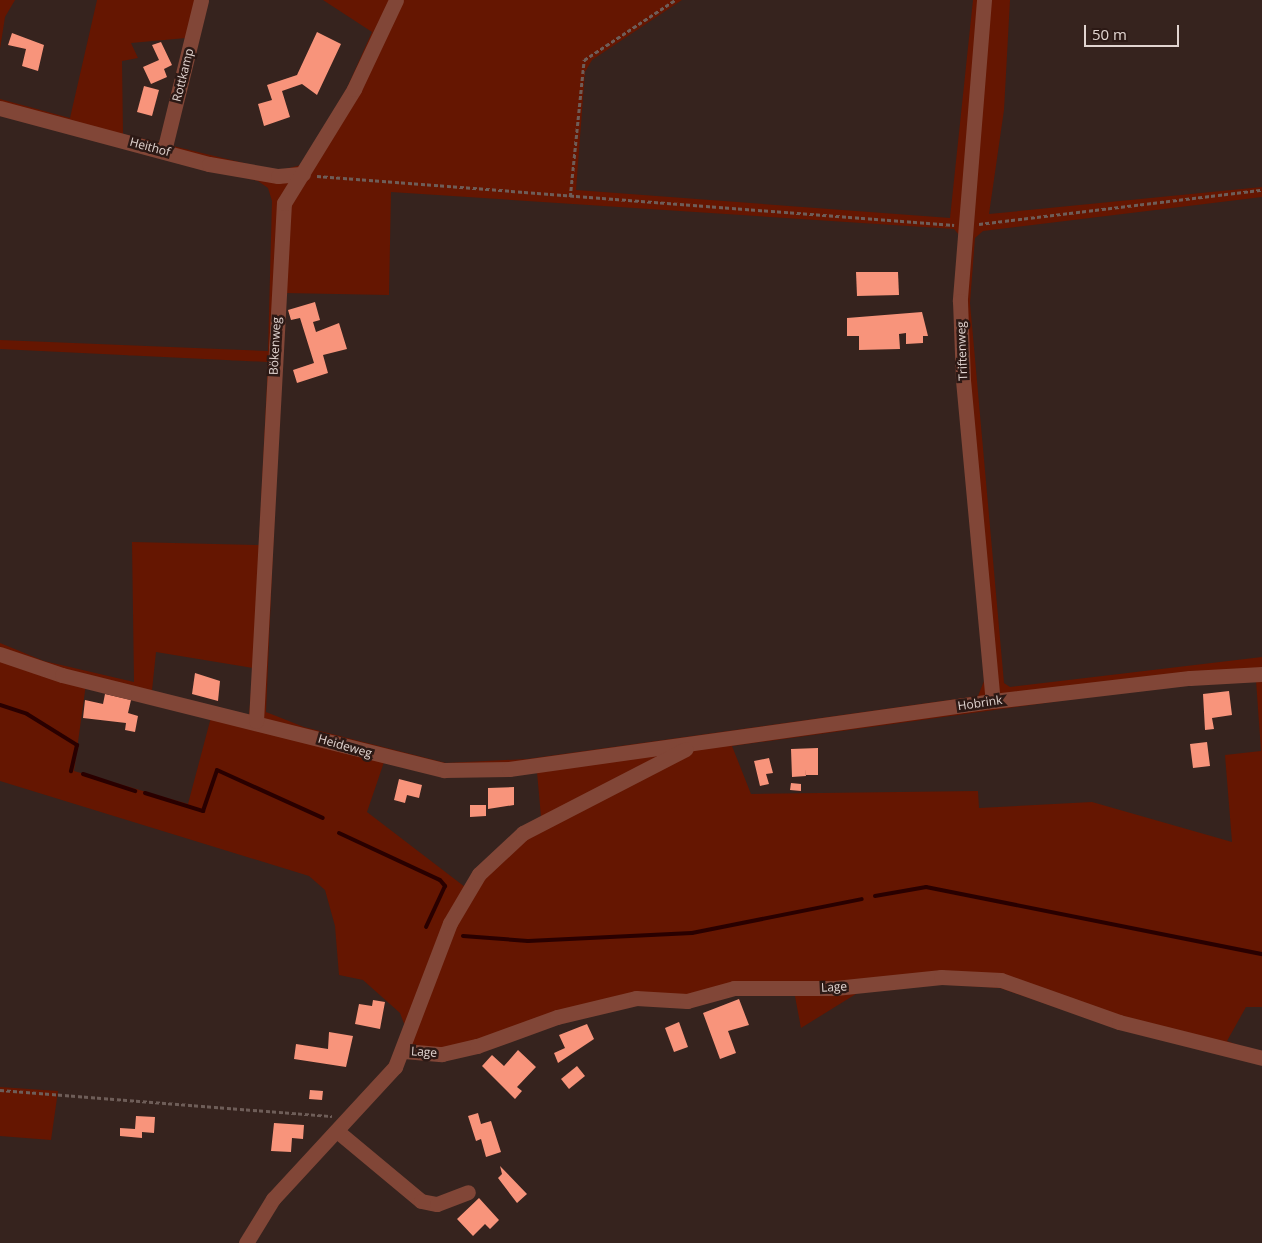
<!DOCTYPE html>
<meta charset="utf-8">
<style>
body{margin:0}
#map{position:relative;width:1262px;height:1243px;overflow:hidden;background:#36231e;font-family:"Open Sans",sans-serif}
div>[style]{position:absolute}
.green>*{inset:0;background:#651601}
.stream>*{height:4px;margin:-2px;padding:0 2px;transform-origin:2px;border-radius:2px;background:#290000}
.building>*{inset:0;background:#f8947b}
.path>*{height:2.5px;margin-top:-1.25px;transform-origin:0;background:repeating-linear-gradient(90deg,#6e5d58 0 4px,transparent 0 6.5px)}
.minor>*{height:15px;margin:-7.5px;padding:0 7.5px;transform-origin:7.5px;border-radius:7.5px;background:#814637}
span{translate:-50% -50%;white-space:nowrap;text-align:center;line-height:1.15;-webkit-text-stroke:5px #2c1915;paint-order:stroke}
.street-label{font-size:12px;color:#e1d4d0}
.scale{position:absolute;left:1084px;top:25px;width:95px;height:22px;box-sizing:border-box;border:2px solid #e1d4d0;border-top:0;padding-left:6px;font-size:15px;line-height:18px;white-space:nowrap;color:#e1d4d0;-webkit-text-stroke:4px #2c1915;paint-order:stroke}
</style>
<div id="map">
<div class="green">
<div style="clip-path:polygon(0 0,15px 0,5px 17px,0 49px)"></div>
<div style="clip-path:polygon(evenodd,97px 0,206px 0,186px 38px,131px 43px,138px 58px,122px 61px,123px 134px,277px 171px,301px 165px,347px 88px,372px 32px,323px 0,682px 0,592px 60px,585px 72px,576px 190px,950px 218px,973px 0,1010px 0,1004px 110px,989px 214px,1262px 187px,1262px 197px,983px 231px,975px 238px,970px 303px,1004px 683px,1010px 687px,1262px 657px,1262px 1007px,1246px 1007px,1227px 1041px,1262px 1054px,1116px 1028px,1000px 988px,939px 984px,864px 989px,801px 1028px,794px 991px,656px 1000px,563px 1019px,512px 1041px,444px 1060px,406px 1055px,411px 1042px,400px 1013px,363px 980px,339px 975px,335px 926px,325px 890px,309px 876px,0 781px,0 643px,44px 661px,134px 682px,132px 542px,259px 545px,268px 362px,0 349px,0 340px,268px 351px,272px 201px,268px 188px,258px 181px,0 116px,0 99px,70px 118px,97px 0,391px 192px,954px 229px,959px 235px,984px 681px,978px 696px,527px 759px,446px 763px,304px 727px,266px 712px,284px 293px,389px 295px,391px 192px,97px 0,156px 652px,253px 668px,249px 715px,214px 706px,188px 804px,74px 771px,86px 684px,151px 700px,156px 652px,97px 0,1256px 680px,1261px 751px,1225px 755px,1232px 842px,1092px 802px,979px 808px,978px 791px,751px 794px,732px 746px,1169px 686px,1256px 680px,97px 0,384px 762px,442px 773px,497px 777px,537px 772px,541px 817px,465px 887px,367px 812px,384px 762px)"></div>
<div style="clip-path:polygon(0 1087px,58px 1091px,51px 1140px,0 1136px)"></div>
</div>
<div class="stream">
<div style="left:0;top:705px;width:28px;rotate:18deg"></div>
<div style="left:27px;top:714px;width:59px;rotate:31.8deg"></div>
<div style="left:77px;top:745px;width:27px;rotate:103deg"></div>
<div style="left:83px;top:774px;width:55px;rotate:18.1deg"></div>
<div style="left:145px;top:793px;width:61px;rotate:17.2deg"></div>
<div style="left:203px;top:811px;width:43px;rotate:-71.1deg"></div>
<div style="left:217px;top:770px;width:116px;rotate:24.4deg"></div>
<div style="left:339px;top:833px;width:111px;rotate:25deg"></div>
<div style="left:440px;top:880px;width:8px;rotate:50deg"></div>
<div style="left:445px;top:886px;width:45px;rotate:114.9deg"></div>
<div style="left:875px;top:896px;width:52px;rotate:-10deg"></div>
<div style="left:926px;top:887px;width:343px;rotate:11.3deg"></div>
<div style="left:463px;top:936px;width:65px;rotate:4.4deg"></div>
<div style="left:528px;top:941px;width:164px;rotate:-2.8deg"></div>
<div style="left:692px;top:933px;width:173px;rotate:-11.3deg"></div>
</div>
<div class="building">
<div style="clip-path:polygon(317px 32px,341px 44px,317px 95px,302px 84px,282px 91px,290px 117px,264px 126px,258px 104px,272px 100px,267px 85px,297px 75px)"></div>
<div style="clip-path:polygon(12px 33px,44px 45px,38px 71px,22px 66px,26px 49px,8px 45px)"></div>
<div style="clip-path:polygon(161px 42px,172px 65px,164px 69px,167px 77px,151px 84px,143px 67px,159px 60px,152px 45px)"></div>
<div style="clip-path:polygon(144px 86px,159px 90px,152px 116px,137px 112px)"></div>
<div style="clip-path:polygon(856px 272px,898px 272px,899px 295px,857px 296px)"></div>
<div style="clip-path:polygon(315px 302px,320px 320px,313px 322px,316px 332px,339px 323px,347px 349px,323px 355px,328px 373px,297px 383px,293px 370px,314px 363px,300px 318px,291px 320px,288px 310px)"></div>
<div style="clip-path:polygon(922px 312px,928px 336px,923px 336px,923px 343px,906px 344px,906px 333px,899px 334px,900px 349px,859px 350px,859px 336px,847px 336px,847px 318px)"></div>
<div style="clip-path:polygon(195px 673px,220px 681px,218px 701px,192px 694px)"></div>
<div style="clip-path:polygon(1229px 691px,1232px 715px,1212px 718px,1214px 729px,1205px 730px,1203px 694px)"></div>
<div style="clip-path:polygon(105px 694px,131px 700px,128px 713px,138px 716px,135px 732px,125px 730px,126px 723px,83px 718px,85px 700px,103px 704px)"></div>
<div style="clip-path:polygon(1207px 742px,1210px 766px,1193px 768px,1190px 744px)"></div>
<div style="clip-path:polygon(818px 748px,818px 775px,806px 775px,805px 769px,806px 776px,792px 777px,791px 749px)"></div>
<div style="clip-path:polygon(769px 758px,773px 773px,766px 774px,769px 784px,760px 786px,754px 761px)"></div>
<div style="clip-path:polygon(399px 779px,422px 785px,419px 798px,407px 795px,405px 803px,394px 800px)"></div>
<div style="clip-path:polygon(791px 783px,801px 784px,801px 791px,790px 790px)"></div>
<div style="clip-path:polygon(514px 787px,514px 805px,488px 809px,488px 788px)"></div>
<div style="clip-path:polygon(470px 805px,486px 805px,486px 816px,470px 817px)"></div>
<div style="clip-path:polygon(739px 999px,749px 1025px,728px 1031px,736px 1053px,720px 1059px,703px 1013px)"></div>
<div style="clip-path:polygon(373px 1000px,385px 1002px,380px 1029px,355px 1024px,359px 1004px,372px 1006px)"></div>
<div style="clip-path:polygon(679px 1022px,688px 1047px,674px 1052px,665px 1028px)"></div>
<div style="clip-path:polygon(587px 1024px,594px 1039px,558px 1063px,554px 1053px,565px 1048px,559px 1035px)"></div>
<div style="clip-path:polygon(329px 1032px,353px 1036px,346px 1067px,294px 1059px,296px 1044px,328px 1049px)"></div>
<div style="clip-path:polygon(518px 1050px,536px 1067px,517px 1087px,522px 1091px,515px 1099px,482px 1066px,492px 1055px,504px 1066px)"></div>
<div style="clip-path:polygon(577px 1066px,585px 1076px,569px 1089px,561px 1079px)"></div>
<div style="clip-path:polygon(310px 1090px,323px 1091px,322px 1100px,309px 1099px)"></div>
<div style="clip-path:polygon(478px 1113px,481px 1124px,491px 1121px,501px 1152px,486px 1157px,481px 1139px,476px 1141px,468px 1116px)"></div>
<div style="clip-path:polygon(136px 1116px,155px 1117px,154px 1133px,142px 1132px,142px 1138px,120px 1136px,120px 1128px,135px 1129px)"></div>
<div style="clip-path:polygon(274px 1123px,304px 1125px,303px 1139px,292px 1138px,291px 1152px,271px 1151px)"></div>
<div style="clip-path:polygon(500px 1166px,527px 1194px,517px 1203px,498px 1178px,502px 1174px)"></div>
<div style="clip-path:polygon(479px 1198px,499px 1220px,490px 1229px,485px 1224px,473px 1236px,457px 1219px)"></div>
</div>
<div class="path">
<div style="left:317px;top:176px;width:639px;rotate:4.4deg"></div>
<div style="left:570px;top:197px;width:138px;rotate:-84.2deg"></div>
<div style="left:584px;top:60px;width:109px;rotate:-33.4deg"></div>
<div style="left:979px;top:224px;width:285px;rotate:-6.9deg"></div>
<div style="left:0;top:1090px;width:333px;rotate:4.5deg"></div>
</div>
<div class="minor">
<div style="left:984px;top:0;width:302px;rotate:94.6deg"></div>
<div style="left:960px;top:301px;width:79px;rotate:87.8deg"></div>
<div style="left:963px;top:380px;width:322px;rotate:84.7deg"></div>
<div style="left:0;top:108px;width:216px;rotate:15deg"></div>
<div style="left:209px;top:164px;width:70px;rotate:9.9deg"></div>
<div style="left:278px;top:176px;width:25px;rotate:-5deg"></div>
<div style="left:164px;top:151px;width:155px;rotate:-76.2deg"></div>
<div style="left:0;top:654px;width:65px;rotate:18.7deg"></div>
<div style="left:62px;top:675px;width:394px;rotate:14deg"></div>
<div style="left:444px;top:770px;width:65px;rotate:-0.9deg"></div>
<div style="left:509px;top:769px;width:489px;rotate:-8deg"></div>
<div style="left:993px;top:701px;width:198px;rotate:-6.7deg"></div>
<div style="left:1190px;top:678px;width:72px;rotate:-3.2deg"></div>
<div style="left:256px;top:721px;width:519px;rotate:-86.91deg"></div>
<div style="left:284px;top:203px;width:134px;rotate:-58.4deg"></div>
<div style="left:354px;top:89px;width:98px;rotate:-64.7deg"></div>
<div style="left:404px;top:1051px;width:38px;rotate:5deg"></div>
<div style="left:442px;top:1054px;width:36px;rotate:-13deg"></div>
<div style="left:477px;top:1046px;width:85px;rotate:-19.9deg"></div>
<div style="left:557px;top:1017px;width:81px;rotate:-13.5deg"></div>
<div style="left:636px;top:998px;width:51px;rotate:3.4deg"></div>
<div style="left:687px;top:1001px;width:49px;rotate:-15.5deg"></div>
<div style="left:734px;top:988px;width:101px"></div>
<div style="left:835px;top:988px;width:107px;rotate:-5.9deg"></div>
<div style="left:941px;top:977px;width:60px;rotate:2.9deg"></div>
<div style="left:1001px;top:980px;width:125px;rotate:19.6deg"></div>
<div style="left:1119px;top:1022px;width:147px;rotate:14.1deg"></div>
<div style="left:337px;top:1131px;width:109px;rotate:39.8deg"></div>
<div style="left:421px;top:1201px;width:16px;rotate:11deg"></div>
<div style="left:437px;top:1204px;width:33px;rotate:-21deg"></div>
<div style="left:246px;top:1243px;width:52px;rotate:-58.5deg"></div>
<div style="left:273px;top:1199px;width:180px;rotate:-47.3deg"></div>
<div style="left:395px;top:1067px;width:154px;rotate:-69.1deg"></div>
<div style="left:450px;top:923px;width:57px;rotate:-59.4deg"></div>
<div style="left:479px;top:874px;width:60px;rotate:-43deg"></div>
<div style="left:523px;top:833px;width:183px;rotate:-27.3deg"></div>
</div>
<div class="street-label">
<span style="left:183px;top:75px;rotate:-76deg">Rottkamp</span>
<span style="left:150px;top:147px;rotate:15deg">Heithof</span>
<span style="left:275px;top:346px;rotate:-87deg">Bökenweg</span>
<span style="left:962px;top:351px;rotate:-92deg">Triftenweg</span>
<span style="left:980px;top:703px;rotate:-8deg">Hobrink</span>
<span style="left:345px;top:746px;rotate:16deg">Heideweg</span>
<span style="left:834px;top:987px;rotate:-3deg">Lage</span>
<span style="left:424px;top:1052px;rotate:4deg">Lage</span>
</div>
<div class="scale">50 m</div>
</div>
